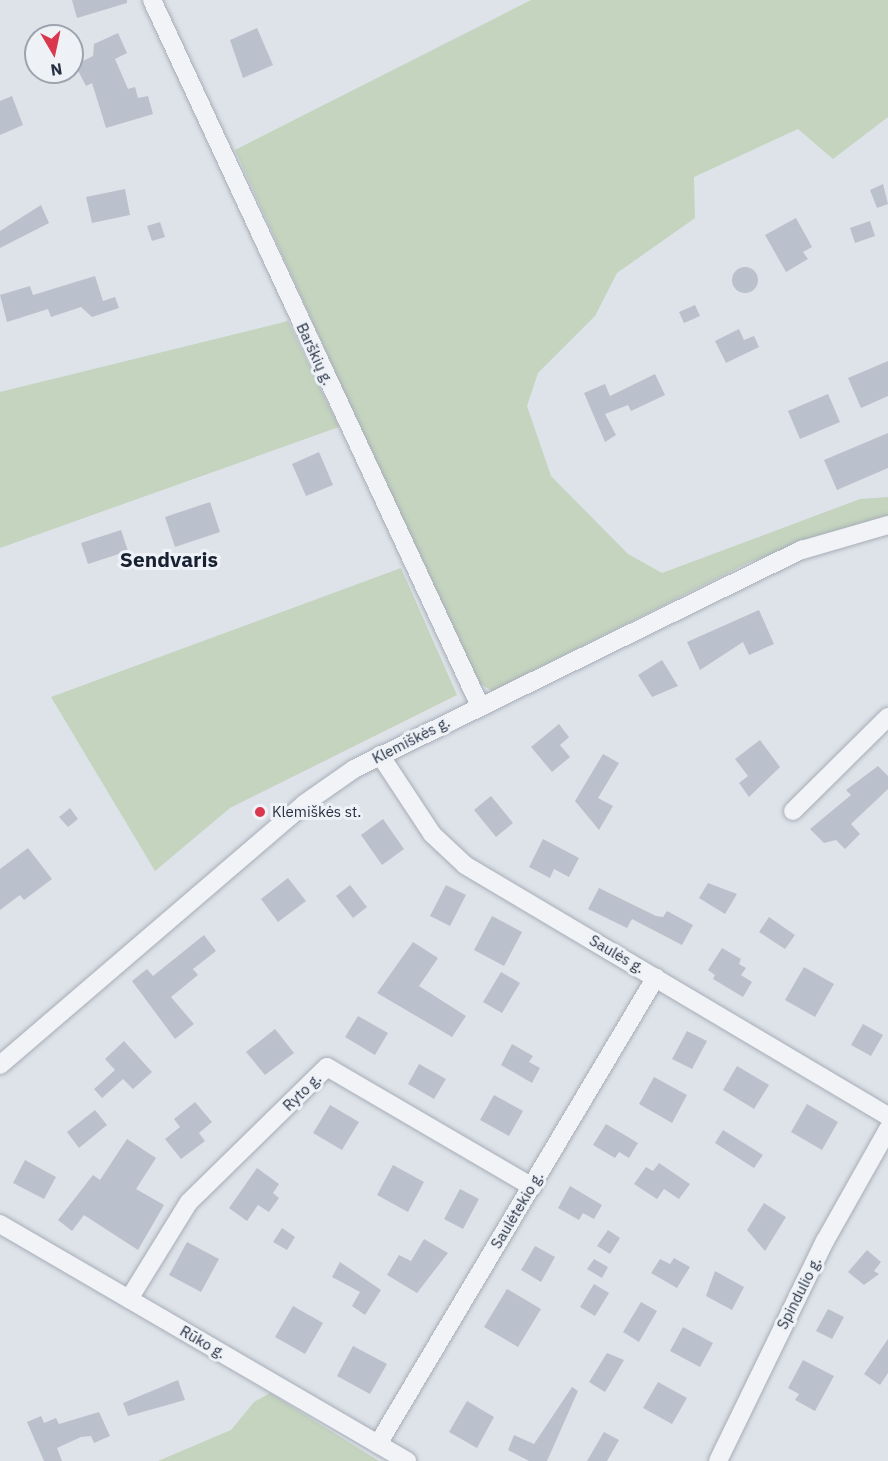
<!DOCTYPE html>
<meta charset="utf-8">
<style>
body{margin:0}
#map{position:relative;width:888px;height:1461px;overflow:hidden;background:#dee3e9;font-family:"IBM Plex Sans",sans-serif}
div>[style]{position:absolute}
.green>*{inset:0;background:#c4d4bf}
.building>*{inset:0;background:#bbc1cc}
.round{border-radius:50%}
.roads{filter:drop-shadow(0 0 2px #a7adb7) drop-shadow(0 0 2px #a7adb7)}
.minor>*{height:18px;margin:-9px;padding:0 9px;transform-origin:9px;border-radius:9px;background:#f1f3f7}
.dots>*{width:16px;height:16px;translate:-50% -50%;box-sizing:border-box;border:3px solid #eef2f7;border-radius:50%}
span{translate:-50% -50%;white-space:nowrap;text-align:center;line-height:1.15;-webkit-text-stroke:6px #eef2f7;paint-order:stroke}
.street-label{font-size:15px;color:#263042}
.poi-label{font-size:15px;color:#263042}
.left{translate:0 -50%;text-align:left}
.district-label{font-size:21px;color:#182132;font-weight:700}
.north{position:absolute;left:24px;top:24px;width:60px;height:60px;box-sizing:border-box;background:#eef2f7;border:2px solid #9ea4af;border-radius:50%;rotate:171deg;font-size:16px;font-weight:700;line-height:24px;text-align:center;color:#263042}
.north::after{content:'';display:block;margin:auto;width:21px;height:27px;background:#da384f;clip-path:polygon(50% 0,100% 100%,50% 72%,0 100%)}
</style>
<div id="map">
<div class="green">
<div style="clip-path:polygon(531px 0,888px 0,888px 117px,833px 159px,798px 129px,694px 177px,695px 218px,617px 273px,595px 316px,538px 373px,527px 406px,551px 476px,628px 554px,662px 573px,860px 499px,888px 497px,888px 516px,750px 562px,492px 691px,474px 680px,235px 150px)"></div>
<div style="clip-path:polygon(288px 321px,339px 427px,0 548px,0 392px)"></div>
<div style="clip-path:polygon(401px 568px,457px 695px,230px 808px,155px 871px,51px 697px)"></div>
<div style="clip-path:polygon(270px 1393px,379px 1461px,158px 1461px,231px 1430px,254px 1402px)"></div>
</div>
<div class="building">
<div style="clip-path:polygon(72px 0,127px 0,127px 3px,77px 18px)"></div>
<div style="clip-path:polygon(257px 28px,273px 65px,243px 78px,230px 40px)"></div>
<div style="clip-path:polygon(118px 33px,127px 53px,115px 59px,128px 89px,135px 87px,138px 98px,148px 96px,153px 114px,106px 128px,92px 83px,86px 86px,75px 65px,93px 56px,94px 44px)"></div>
<div style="clip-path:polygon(12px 96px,23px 125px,0 135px,0 101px)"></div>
<div style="clip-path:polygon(883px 184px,888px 204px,877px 208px,870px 190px)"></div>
<div style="clip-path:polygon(125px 189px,130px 215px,92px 223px,86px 197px)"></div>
<div style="clip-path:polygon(41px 205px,49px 223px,0 248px,0 231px)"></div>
<div style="clip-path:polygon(796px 218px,812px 247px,803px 252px,808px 259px,786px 272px,765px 235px)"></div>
<div style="clip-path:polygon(870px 221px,875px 236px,855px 243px,850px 228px)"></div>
<div style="clip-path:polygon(160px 222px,165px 237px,152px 241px,147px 226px)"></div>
<div class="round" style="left:732px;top:267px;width:26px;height:26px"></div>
<div style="clip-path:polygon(95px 276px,103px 301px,115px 297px,119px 308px,92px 317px,81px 307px,51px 317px,48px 309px,7px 322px,0 295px,30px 286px,33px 295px)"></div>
<div style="clip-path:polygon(695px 305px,700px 316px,684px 323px,679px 312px)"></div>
<div style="clip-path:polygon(739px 329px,744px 340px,754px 336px,759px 347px,726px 363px,715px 341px)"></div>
<div style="clip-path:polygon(888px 361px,888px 396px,861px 408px,848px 378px)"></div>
<div style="clip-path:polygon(655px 374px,665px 395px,631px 411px,628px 405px,605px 414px,616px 435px,605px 442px,584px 393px,605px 384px,610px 396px)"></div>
<div style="clip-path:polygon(828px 394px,840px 422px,800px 439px,788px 411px)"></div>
<div style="clip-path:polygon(888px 433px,888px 468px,837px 490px,824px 460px)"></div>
<div style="clip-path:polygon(319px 452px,333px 485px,306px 496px,292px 464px)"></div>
<div style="clip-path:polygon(210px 502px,220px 532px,175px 547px,165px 517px)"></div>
<div style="clip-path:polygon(121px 530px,128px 551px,88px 564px,81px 543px)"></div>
<div style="clip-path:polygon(759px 610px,774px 644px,749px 655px,743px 642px,700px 670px,687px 642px)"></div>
<div style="clip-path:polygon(662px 660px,678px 686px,652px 697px,638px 675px)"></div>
<div style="clip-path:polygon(559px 724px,569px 737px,560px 745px,570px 757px,552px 772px,531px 747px)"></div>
<div style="clip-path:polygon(760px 740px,780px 767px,749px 797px,739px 783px,748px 776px,735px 759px)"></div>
<div style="clip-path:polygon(603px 754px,619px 763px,598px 798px,613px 806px,599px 830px,575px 801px)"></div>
<div style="clip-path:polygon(878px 766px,888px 776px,888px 789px,851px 824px,860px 834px,845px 849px,836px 840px,824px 843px,810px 829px,851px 795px,846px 790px)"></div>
<div style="clip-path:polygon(491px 796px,513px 823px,496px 837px,474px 810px)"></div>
<div style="clip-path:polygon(70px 808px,78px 819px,68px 827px,59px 817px)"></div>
<div style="clip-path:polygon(383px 819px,404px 849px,382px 865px,361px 835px)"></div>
<div style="clip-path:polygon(543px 839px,579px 858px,569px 877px,554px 869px,550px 878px,529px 867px)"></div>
<div style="clip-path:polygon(28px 848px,52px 879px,24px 900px,20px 895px,0 910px,0 869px)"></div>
<div style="clip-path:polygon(288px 878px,306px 901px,278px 922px,261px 899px)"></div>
<div style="clip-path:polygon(708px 883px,737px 894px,725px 914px,699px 898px)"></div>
<div style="clip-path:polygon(350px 885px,367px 907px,353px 918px,336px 896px)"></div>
<div style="clip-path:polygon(446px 885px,466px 895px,450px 926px,430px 916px)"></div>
<div style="clip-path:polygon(599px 888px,656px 916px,663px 917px,667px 911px,693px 925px,682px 945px,632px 919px,627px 928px,588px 909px)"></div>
<div style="clip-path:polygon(492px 916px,522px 932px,504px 966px,474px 950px)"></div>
<div style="clip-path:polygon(769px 917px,795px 935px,785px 949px,759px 932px)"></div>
<div style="clip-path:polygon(204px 935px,216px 951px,193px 969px,198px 975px,171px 997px,194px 1024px,175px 1039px,132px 981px,147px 969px,153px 976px)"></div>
<div style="clip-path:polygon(413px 942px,438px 958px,419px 986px,466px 1016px,452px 1037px,377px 993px)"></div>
<div style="clip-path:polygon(722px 948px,741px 959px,739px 964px,746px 968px,741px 975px,752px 982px,743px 997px,713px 979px,715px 975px,708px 970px)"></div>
<div style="clip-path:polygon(804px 967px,834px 984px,815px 1017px,785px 1000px)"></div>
<div style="clip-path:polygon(501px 972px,520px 983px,502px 1013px,483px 1002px)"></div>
<div style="clip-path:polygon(358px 1016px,388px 1033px,375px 1055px,345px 1037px)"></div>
<div style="clip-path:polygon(863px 1024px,883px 1035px,871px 1056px,851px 1045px)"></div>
<div style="clip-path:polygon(275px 1029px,294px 1053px,265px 1075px,246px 1052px)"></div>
<div style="clip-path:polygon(687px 1031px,707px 1041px,692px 1069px,672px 1059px)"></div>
<div style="clip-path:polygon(124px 1041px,152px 1072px,133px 1089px,123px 1079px,102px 1098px,94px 1089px,115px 1070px,105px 1059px)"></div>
<div style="clip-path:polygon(512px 1044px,533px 1056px,529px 1062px,540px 1068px,532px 1083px,501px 1065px)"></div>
<div style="clip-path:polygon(419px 1064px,446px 1079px,434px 1099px,408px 1084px)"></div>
<div style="clip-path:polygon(737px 1066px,769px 1085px,754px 1109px,723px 1090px)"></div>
<div style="clip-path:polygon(654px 1077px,687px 1095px,672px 1123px,639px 1104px)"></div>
<div style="clip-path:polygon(494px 1095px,523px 1111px,509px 1136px,480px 1120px)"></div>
<div style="clip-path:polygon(195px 1102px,212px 1122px,199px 1133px,205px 1141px,181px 1159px,165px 1139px,180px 1127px,174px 1119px)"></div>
<div style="clip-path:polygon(807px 1104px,838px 1122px,822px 1150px,791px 1132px)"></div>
<div style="clip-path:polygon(330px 1105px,359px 1122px,342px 1150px,313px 1133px)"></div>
<div style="clip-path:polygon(95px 1110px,107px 1125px,79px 1148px,67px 1132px)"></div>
<div style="clip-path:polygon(606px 1124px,638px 1143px,629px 1158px,619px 1152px,615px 1158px,593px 1145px)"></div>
<div style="clip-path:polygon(723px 1130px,763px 1155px,754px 1168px,715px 1143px)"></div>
<div style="clip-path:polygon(127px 1139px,156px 1158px,136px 1189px,164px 1205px,138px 1250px,84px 1215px,72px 1231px,58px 1220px,93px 1175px,100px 1180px)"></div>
<div style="clip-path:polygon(25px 1160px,56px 1177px,44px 1199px,13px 1183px)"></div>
<div style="clip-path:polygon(659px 1163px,690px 1184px,679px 1199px,664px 1189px,657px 1199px,634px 1184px,646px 1167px,653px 1171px)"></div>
<div style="clip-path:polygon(393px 1165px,424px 1182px,408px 1212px,377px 1195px)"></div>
<div style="clip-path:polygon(257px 1168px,279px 1184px,273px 1193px,279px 1198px,269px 1212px,258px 1205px,247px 1221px,229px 1208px)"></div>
<div style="clip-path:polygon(570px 1186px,602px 1205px,594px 1219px,583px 1213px,579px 1220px,558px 1208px)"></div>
<div style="clip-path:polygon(460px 1189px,479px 1199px,463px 1229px,444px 1219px)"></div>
<div style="clip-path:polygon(764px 1203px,786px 1217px,765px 1251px,747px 1230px)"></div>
<div style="clip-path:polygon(282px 1228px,295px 1237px,287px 1250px,273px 1242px)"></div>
<div style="clip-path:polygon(608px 1230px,620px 1238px,610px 1254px,597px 1246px)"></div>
<div style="clip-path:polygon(424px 1239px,448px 1253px,417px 1293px,387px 1275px,399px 1255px,411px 1261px)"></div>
<div style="clip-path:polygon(187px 1242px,219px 1259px,201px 1292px,169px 1275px)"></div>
<div style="clip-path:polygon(535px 1246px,555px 1257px,541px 1282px,521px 1270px)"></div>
<div style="clip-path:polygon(867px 1250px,881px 1262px,874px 1271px,879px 1274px,864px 1285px,848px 1272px)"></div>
<div style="clip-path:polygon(674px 1258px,690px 1267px,677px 1288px,651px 1273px,660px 1259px,670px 1264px)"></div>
<div style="clip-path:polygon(594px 1259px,608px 1267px,602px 1278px,587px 1269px)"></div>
<div style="clip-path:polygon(340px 1262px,381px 1290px,365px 1315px,352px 1306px,360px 1292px,332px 1277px)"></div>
<div style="clip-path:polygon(715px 1271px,744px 1287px,732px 1310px,706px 1296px)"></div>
<div style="clip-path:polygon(594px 1284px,609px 1293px,595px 1316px,580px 1307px)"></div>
<div style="clip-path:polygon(507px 1289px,541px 1309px,518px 1347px,484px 1327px)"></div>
<div style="clip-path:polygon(641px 1302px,657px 1311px,639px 1342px,623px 1332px)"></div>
<div style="clip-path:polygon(293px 1306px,323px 1323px,305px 1354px,275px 1337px)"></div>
<div style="clip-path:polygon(828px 1309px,844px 1317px,832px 1339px,816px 1331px)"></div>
<div style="clip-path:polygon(683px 1327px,713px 1343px,700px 1367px,670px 1351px)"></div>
<div style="clip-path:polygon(888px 1339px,888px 1373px,880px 1385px,864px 1374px)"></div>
<div style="clip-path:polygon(353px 1346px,387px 1364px,370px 1394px,337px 1376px)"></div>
<div style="clip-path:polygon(607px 1353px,624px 1360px,605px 1392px,589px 1382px)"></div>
<div style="clip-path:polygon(803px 1360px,834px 1376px,815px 1411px,795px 1400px,799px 1394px,788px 1388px)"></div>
<div style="clip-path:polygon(178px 1380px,185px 1400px,128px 1416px,123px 1403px)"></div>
<div style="clip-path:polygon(658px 1382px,687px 1398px,672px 1424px,643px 1408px)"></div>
<div style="clip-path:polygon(572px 1387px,578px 1391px,547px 1461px,529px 1461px,508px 1450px,514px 1435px,534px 1444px)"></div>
<div style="clip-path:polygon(467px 1401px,494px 1417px,477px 1448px,449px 1432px)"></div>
<div style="clip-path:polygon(99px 1412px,110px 1436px,94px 1443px,91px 1436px,81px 1437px,57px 1448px,62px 1461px,44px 1461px,27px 1422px,41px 1416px,44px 1423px,56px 1418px,59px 1424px)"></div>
<div style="clip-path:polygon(604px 1432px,619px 1440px,607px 1461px,587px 1461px)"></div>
</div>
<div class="roads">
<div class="minor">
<div style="left:152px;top:0;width:778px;rotate:65.08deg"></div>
<div style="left:380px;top:755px;width:95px;rotate:56.6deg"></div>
<div style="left:432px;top:834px;width:45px;rotate:43.2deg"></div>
<div style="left:465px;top:865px;width:492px;rotate:30.7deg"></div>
<div style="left:793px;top:811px;width:134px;rotate:-44.7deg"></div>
<div style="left:0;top:1065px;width:401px;rotate:-40.6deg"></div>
<div style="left:304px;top:804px;width:61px;rotate:-35deg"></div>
<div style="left:354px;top:769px;width:499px;rotate:-26.1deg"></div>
<div style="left:802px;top:550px;width:90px;rotate:-16.2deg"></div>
<div style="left:0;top:1224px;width:471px;rotate:30.2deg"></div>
<div style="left:129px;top:1299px;width:114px;rotate:-58.3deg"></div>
<div style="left:189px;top:1202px;width:193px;rotate:-44.4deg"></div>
<div style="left:327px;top:1067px;width:238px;rotate:30.3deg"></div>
<div style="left:378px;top:1444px;width:543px;rotate:-59.24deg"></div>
<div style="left:718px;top:1461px;width:245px;rotate:-64.1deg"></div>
<div style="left:825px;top:1241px;width:129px;rotate:-60.6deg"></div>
</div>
</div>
<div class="dots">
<div style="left:260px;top:812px;background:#da384f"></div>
</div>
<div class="street-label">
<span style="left:315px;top:354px;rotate:65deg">Barškių g.</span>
<span style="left:411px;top:740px;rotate:-27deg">Klemiškės g.</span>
<span style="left:617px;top:954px;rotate:30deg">Saulės g.</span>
<span style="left:302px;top:1092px;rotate:-44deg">Ryto g.</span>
<span style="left:517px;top:1210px;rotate:-59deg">Saulėtekio g.</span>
<span style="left:799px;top:1293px;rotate:-63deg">Spindulio g.</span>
<span style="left:203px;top:1342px;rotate:30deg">Rūko g.</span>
</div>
<div class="poi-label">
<span class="left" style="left:272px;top:812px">Klemiškės st.</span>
</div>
<div class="district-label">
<span style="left:169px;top:559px">Sendvaris</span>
</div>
<div class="north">N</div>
</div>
